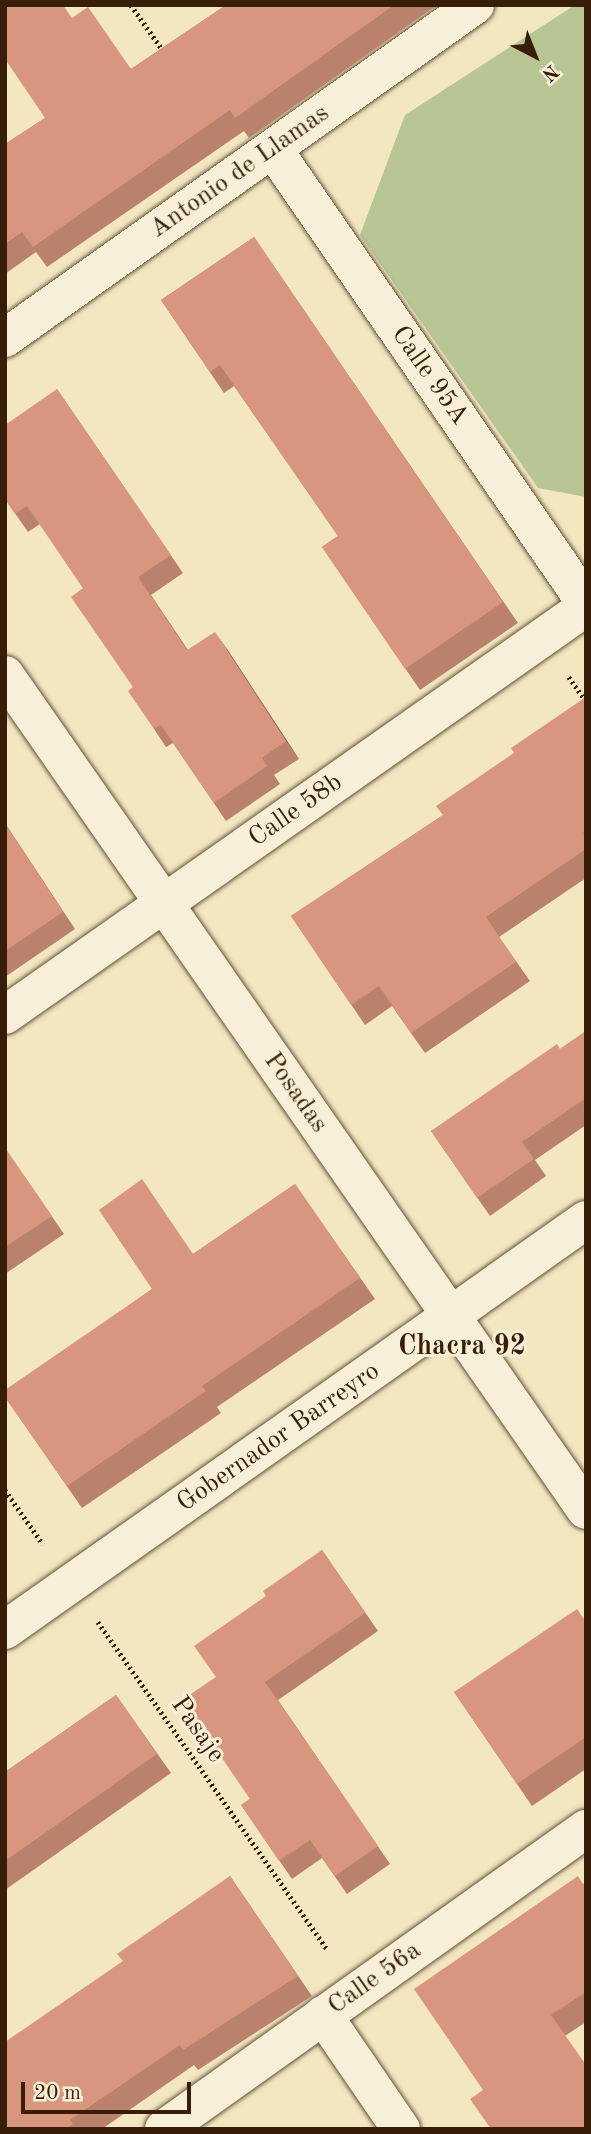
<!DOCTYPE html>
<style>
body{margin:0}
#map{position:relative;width:591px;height:2134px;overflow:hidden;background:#f2e7c1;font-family:"Old Standard TT",serif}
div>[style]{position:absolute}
.green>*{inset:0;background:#b8c694}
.path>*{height:4.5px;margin-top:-2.25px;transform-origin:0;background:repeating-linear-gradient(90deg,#381e09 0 2px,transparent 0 5.5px)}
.roads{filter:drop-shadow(0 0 2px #665037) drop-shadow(0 0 2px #665037)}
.minor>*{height:38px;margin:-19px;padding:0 19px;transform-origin:19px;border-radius:19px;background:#f7efd7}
.wall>*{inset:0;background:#ba816c}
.shaded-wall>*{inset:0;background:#976958}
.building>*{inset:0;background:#d8967e}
span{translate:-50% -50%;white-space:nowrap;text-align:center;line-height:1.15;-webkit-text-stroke:6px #f7efd7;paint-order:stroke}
.street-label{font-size:26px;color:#381e09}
.neighbourhood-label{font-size:28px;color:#381e09;font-weight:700}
.frame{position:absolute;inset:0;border:7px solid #381e09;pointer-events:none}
.north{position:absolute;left:500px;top:21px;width:70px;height:70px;-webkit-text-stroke:5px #f7efd7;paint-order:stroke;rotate:138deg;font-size:19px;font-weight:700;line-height:28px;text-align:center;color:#381e09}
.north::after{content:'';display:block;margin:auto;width:24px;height:32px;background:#381e09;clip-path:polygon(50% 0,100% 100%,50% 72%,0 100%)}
.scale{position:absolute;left:21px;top:2082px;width:170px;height:32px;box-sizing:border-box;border:4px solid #381e09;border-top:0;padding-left:9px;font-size:21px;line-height:24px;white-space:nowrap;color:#381e09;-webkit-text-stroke:5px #f7efd7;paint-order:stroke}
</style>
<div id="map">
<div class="green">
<div style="clip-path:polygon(575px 5px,586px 5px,586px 497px,538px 488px,360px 235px,405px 115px)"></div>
</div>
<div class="path">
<div style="left:131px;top:5px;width:57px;rotate:54.9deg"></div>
<div style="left:569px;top:677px;width:29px;rotate:55deg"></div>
<div style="left:5px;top:1490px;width:66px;rotate:54.9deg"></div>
<div style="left:98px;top:1622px;width:401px;rotate:55deg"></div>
</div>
<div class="roads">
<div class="minor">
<div style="left:273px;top:149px;width:551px;rotate:55.42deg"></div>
<div style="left:5px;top:338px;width:576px;rotate:-35.32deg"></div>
<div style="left:5px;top:675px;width:1017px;rotate:55.17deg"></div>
<div style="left:5px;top:1015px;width:710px;rotate:-35.08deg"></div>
<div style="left:5px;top:1630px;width:711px;rotate:-35.21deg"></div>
<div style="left:323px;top:2015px;width:138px;rotate:55.6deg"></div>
<div style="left:164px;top:2129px;width:518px;rotate:-35.41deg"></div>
</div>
</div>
<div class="wall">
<div style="clip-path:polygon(226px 5px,437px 5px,249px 138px,244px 131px,47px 267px,36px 252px,5px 274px,5px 144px,45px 118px,72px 18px,131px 69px)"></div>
<div style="clip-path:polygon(254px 237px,518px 623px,420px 690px,322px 547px,338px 536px,234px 386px,224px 393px,161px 300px)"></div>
<div style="clip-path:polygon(57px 389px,183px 573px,151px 595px,188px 650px,227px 649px,299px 759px,274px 775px,280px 784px,226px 821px,173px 743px,166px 747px,154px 729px,83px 588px,40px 524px,28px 532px,5px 499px)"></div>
<div style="clip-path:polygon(586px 697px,586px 878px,499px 937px,530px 981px,425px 1053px,392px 1006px,365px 1025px,291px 916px,443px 815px,514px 753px)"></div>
<div style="clip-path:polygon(5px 823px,75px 929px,5px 977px)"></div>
<div style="clip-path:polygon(586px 1031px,586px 1125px,535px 1160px,546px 1176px,490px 1216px,431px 1131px,560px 1049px)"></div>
<div style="clip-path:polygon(5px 1148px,64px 1234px,5px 1274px)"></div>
<div style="clip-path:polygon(295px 1184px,375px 1299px,217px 1407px,221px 1413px,82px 1508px,5px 1397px,152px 1289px,193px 1254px)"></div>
<div style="clip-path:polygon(322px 1550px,378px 1631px,278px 1700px,390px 1864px,347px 1894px,322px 1858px,292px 1879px,241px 1805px,250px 1799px,216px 1677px,266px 1596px)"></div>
<div style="clip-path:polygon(586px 1622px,586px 1769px,532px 1806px,454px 1692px)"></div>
<div style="clip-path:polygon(116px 1695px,171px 1773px,5px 1890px,5px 1772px)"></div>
<div style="clip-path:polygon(230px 1876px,312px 1996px,198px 2070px,194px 2065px,102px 2129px,5px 2129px,123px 1961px)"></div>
<div style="clip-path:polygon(586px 1883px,586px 2022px,483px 2090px,583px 1884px)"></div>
</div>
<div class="shaded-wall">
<div style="clip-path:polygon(215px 632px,227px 649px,299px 759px,286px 741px)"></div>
</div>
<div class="building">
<div style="clip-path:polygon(5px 5px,63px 5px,72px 18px,88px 7px,131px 69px,226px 5px,394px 5px,235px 118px,230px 110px,33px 247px,22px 232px,5px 244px,5px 144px,45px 118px,5px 59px)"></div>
<div style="clip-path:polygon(254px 237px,503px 602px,405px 669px,322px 547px,338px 536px,220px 365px,210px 372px,161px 300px)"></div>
<div style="clip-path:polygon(57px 389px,171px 555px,138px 577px,187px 650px,215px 632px,286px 741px,262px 758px,267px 766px,214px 803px,161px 725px,154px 729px,128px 691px,133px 687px,71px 597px,83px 588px,27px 506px,15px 514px,5px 499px,5px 425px)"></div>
<div style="clip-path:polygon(586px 697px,586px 830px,583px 832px,586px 836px,586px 849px,486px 917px,516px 962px,411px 1033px,379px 986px,351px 1005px,291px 916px,443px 815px,436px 806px,514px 753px,511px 748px)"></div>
<div style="clip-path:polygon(5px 824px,63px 912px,5px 951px)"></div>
<div style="clip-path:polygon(586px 1031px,586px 1098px,522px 1142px,534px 1159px,477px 1198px,431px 1131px,557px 1044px,560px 1049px)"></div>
<div style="clip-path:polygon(5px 1148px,52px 1216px,5px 1247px)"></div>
<div style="clip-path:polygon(142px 1179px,193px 1254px,295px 1184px,360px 1278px,202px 1386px,206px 1391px,67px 1486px,5px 1397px,5px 1390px,152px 1289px,99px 1210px)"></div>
<div style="clip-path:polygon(322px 1550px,365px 1613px,265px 1682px,378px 1846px,335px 1876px,310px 1840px,279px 1861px,241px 1805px,250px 1799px,182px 1700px,216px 1677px,194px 1646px,266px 1596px,263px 1591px)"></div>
<div style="clip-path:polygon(577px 1609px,586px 1622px,586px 1737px,517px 1784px,454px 1692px)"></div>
<div style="clip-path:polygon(116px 1695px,157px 1754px,5px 1861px,5px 1772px)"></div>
<div style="clip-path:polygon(230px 1876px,298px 1976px,183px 2050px,180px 2045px,70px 2120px,73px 2124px,66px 2129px,5px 2129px,5px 2042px,123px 1961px,117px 1954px)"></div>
<div style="clip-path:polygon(578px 1876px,583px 1884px,586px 1883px,586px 1992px,551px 2015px,586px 2065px,586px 2129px,491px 2129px,470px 2099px,483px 2090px,414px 1989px)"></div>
</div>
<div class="street-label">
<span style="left:240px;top:172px;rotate:-35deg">Antonio de Llamas</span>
<span style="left:429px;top:376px;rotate:55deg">Calle 95A</span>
<span style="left:296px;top:811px;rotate:-35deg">Calle 58b</span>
<span style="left:295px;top:1093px;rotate:55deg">Posadas</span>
<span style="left:279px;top:1438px;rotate:-35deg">Gobernador Barreyro</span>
<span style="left:197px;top:1730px;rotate:55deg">Pasaje</span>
<span style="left:375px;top:1979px;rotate:-35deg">Calle 56a</span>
</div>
<div class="neighbourhood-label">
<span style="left:462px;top:1347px">Chacra 92</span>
</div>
<div class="frame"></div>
<div class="north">N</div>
<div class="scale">20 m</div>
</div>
